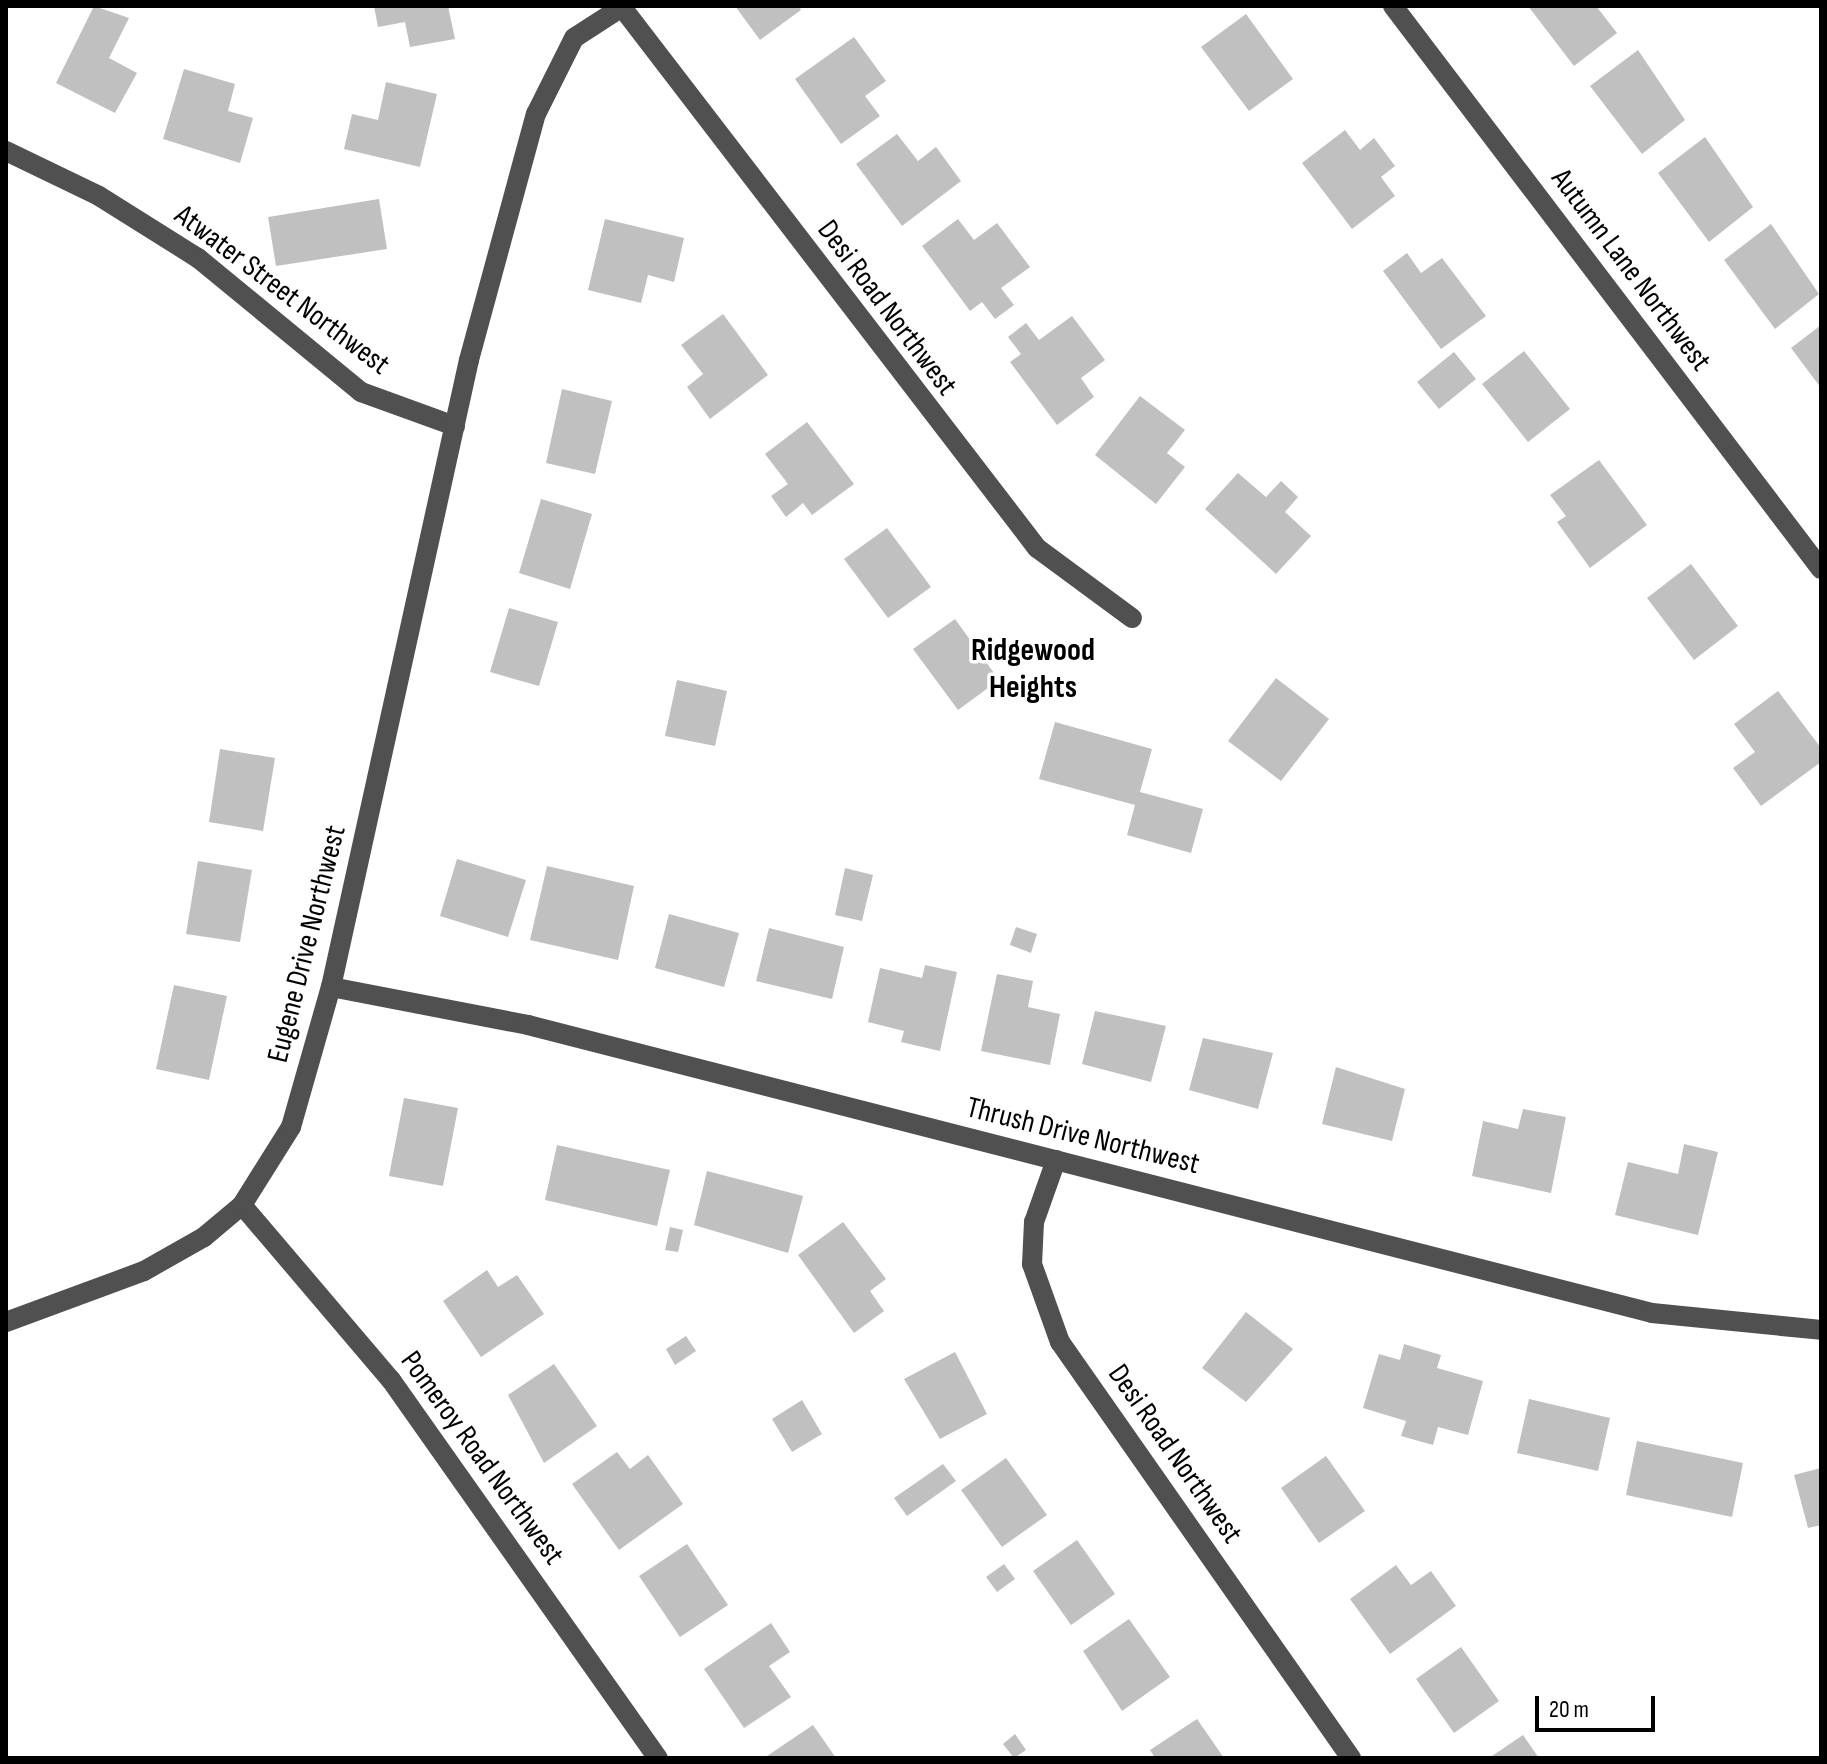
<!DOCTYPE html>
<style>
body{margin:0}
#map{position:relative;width:1827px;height:1764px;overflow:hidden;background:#fff;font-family:"Sofia Sans Condensed",sans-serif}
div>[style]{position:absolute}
.building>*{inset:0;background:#c0c0c0}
.minor>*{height:20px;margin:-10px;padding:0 10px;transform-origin:10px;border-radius:10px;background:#505050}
span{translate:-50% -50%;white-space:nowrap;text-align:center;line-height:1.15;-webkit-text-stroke:7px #fff;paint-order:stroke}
.street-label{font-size:30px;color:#000}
.neighbourhood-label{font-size:32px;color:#000;font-weight:700}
.frame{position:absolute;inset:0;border:8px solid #000;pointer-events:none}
.scale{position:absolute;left:1535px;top:1696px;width:120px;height:36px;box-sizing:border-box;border:4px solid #000;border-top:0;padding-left:10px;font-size:24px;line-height:28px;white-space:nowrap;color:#000;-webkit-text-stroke:6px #fff;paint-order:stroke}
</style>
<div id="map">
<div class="building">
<div style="clip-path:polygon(94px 6px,129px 18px,109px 58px,137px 73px,115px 113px,56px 83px)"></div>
<div style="clip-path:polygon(374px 6px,448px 6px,455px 39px,410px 47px,405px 22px,378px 27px)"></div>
<div style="clip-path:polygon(735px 6px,799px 6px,801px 10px,760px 40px)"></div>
<div style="clip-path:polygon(1528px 6px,1596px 6px,1617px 33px,1574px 66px)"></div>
<div style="clip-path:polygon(1246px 14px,1293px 79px,1249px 111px,1201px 47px)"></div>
<div style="clip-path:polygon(854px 37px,886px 81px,865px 96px,880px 116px,841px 144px,795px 79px)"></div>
<div style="clip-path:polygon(1638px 50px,1685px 120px,1642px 154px,1590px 86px)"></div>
<div style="clip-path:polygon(184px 69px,235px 84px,228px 111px,253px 118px,240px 163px,163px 139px)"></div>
<div style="clip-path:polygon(386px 82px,437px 94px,420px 167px,344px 149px,352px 114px,378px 120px)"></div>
<div style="clip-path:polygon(1345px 130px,1360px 150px,1374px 138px,1395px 166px,1381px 177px,1395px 196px,1352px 229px,1302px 163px)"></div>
<div style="clip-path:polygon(897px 134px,918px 161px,936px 147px,961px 181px,902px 226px,856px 164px)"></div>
<div style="clip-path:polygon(1705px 137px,1753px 207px,1709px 242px,1658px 173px)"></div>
<div style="clip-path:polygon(379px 199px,387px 249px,276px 266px,268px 217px)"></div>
<div style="clip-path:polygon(605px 219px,684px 238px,674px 282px,648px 275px,641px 303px,588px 290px)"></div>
<div style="clip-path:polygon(958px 219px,974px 240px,997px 223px,1030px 267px,1001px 288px,1014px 305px,995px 319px,982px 302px,970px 311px,922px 246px)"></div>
<div style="clip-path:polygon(1771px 224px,1819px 294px,1775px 329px,1724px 260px)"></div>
<div style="clip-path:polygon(1407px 253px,1421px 273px,1442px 258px,1486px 316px,1441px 349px,1383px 271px)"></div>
<div style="clip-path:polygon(723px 314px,768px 375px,710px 419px,687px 387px,703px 374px,681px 345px)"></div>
<div style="clip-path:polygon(1072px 316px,1105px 360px,1081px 378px,1094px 397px,1057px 425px,1010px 362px,1021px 354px,1008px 337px,1026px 323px,1039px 340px)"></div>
<div style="clip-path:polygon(1821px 325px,1821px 388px,1791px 348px)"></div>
<div style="clip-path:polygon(1524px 351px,1570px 409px,1528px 442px,1482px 384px)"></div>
<div style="clip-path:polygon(1454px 352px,1476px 379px,1439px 409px,1417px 382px)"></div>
<div style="clip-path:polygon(562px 389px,612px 401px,595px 474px,546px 463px)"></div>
<div style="clip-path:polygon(1140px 396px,1185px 430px,1167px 453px,1185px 467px,1156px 504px,1095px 455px)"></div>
<div style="clip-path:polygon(807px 422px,854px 484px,812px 515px,803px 503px,786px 517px,771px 496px,788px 484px,765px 454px)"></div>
<div style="clip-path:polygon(1599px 460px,1647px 525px,1590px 568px,1557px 522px,1566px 516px,1550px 495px)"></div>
<div style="clip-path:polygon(1238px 473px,1266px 497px,1281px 481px,1298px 497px,1285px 512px,1311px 536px,1276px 574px,1205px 509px)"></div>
<div style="clip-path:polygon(541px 499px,592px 514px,570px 589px,519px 573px)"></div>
<div style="clip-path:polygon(887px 528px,931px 587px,888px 618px,844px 559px)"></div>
<div style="clip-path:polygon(1691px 564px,1738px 626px,1694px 660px,1647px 598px)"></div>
<div style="clip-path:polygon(509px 608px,558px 622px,539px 686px,490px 672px)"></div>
<div style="clip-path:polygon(955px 619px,999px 680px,958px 710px,913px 649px)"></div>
<div style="clip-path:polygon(1276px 678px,1329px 719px,1281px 781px,1228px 741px)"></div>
<div style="clip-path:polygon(677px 680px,727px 691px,715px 746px,665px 736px)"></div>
<div style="clip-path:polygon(1778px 691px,1821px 748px,1821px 762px,1761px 806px,1733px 768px,1755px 752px,1734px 724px)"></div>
<div style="clip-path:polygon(1055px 722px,1152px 749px,1140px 792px,1203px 809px,1191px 853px,1127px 835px,1135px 805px,1039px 779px)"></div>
<div style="clip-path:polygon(220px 749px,275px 758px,263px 831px,209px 822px)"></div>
<div style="clip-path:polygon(457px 859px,526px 880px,508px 937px,440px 916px)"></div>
<div style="clip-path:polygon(198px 861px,252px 870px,240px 942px,186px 934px)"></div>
<div style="clip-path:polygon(547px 866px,634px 886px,618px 960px,530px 940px)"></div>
<div style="clip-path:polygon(845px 868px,873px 875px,862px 921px,835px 915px)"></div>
<div style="clip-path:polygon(669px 914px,739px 933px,724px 987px,655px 968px)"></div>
<div style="clip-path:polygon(1016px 927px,1037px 934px,1031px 953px,1010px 945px)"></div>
<div style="clip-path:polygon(769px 928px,844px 947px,832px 999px,756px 981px)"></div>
<div style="clip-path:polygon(925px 965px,957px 972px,940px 1051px,901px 1042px,904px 1031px,868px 1022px,880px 968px,922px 978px)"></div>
<div style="clip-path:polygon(997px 974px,1033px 981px,1028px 1007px,1060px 1014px,1050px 1065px,981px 1051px)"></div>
<div style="clip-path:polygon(174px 985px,227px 996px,209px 1080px,156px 1069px)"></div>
<div style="clip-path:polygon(1095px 1011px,1166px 1026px,1151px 1082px,1082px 1064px)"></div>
<div style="clip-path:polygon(1203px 1038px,1273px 1053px,1258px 1109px,1189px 1090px)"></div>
<div style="clip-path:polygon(1336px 1067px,1405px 1089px,1392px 1141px,1322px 1124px)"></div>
<div style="clip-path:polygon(404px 1098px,458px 1108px,443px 1186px,389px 1176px)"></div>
<div style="clip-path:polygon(1523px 1109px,1566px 1117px,1551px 1193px,1472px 1176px,1483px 1121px,1518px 1129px)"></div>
<div style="clip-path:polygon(1684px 1144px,1718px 1152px,1698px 1235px,1615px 1215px,1628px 1162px,1678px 1174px)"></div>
<div style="clip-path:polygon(557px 1145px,670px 1170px,657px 1226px,545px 1200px)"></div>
<div style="clip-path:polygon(707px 1171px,803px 1196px,788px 1253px,694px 1225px)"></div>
<div style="clip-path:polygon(843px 1222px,886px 1279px,870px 1291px,884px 1311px,854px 1333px,798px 1255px)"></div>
<div style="clip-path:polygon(670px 1227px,683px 1230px,678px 1252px,665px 1250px)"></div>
<div style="clip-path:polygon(487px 1270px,498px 1287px,517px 1275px,544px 1314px,481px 1357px,443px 1301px)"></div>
<div style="clip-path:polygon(1246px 1312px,1293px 1349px,1246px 1402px,1202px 1368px)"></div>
<div style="clip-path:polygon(686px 1336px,696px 1351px,675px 1365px,666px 1349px)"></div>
<div style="clip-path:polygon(1404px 1344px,1441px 1355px,1437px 1368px,1483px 1381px,1468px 1435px,1438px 1427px,1433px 1445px,1401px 1436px,1406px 1421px,1363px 1408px,1379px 1354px,1400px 1360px)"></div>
<div style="clip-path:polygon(955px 1352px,987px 1414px,940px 1439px,904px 1379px)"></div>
<div style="clip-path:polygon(554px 1364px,597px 1426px,544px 1463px,508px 1395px)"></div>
<div style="clip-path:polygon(1529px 1399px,1610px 1418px,1598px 1471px,1517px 1453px)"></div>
<div style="clip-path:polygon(802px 1400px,822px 1434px,792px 1452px,772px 1419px)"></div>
<div style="clip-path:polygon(1637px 1441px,1743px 1463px,1732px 1517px,1626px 1495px)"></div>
<div style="clip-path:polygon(617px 1452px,630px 1469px,648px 1455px,683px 1504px,619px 1550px,572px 1484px)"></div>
<div style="clip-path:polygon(1326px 1456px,1365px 1511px,1319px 1543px,1281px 1488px)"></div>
<div style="clip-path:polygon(1006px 1458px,1047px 1515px,1002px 1547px,961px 1490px)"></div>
<div style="clip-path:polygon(943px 1464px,956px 1481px,907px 1516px,894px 1498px)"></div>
<div style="clip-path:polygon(1821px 1468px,1821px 1525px,1808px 1528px,1794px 1475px)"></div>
<div style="clip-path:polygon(1077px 1540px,1115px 1594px,1071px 1625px,1033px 1571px)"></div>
<div style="clip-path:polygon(687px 1544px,728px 1605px,680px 1637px,639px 1576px)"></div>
<div style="clip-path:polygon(1004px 1564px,1015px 1579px,997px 1592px,986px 1577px)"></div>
<div style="clip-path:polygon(1396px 1565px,1411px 1585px,1431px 1571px,1456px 1606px,1390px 1654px,1350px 1599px)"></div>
<div style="clip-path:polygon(1129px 1619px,1170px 1677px,1122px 1711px,1083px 1651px)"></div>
<div style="clip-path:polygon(771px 1623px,790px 1652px,769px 1666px,791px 1697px,744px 1728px,704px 1669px)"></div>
<div style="clip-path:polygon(1461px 1647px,1499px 1701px,1454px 1733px,1416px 1679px)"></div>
<div style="clip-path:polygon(1197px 1719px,1224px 1758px,1155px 1758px,1150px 1750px)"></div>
<div style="clip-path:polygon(813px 1725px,836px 1758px,764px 1758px)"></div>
<div style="clip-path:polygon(1015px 1734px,1026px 1750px,1014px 1758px,1003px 1744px)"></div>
<div style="clip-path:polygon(1523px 1735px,1539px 1758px,1489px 1758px)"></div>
</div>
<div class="minor">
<div style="left:621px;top:6px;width:683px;rotate:52.49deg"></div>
<div style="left:1037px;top:548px;width:118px;rotate:36.4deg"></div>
<div style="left:1393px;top:6px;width:707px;rotate:52.76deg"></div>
<div style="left:6px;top:151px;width:103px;rotate:25.8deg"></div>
<div style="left:99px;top:196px;width:117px;rotate:32.1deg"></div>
<div style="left:198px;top:258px;width:211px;rotate:39.4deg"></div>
<div style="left:361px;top:392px;width:100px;rotate:19.9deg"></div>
<div style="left:331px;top:987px;width:201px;rotate:10.9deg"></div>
<div style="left:528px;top:1025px;width:1160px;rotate:14.37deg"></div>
<div style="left:1652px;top:1313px;width:170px;rotate:5.7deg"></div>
<div style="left:1056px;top:1160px;width:66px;rotate:109.5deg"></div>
<div style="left:1034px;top:1222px;width:42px;rotate:92.7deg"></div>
<div style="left:1032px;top:1264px;width:83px;rotate:70.3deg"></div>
<div style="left:1060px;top:1342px;width:508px;rotate:55.03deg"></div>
<div style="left:242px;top:1205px;width:230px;rotate:49.6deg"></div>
<div style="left:391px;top:1380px;width:463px;rotate:54.8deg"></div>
<div style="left:6px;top:1322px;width:147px;rotate:-20.3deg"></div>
<div style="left:144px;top:1271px;width:69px;rotate:-29.5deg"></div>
<div style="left:204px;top:1237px;width:50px;rotate:-40.1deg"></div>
<div style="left:242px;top:1205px;width:92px;rotate:-57.9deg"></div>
<div style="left:291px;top:1127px;width:146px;rotate:-74.1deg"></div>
<div style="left:331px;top:987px;width:642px;rotate:-77.59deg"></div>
<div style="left:469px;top:360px;width:255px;rotate:-74.8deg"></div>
<div style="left:536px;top:114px;width:85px;rotate:-63.4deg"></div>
<div style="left:574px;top:38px;width:57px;rotate:-32.9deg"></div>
</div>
<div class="street-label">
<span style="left:1631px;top:270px;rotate:53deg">Autumn Lane Northwest</span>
<span style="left:282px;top:290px;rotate:37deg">Atwater Street Northwest</span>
<span style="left:887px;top:308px;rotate:53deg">Desi Road Northwest</span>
<span style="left:307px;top:944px;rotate:-76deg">Eugene Drive Northwest</span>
<span style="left:1083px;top:1136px;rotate:14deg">Thrush Drive Northwest</span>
<span style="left:1175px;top:1454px;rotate:55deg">Desi Road Northwest</span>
<span style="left:482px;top:1458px;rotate:54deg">Pomeroy Road Northwest</span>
</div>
<div class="neighbourhood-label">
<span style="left:1033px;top:670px">Ridgewood<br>Heights</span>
</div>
<div class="frame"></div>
<div class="scale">20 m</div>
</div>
